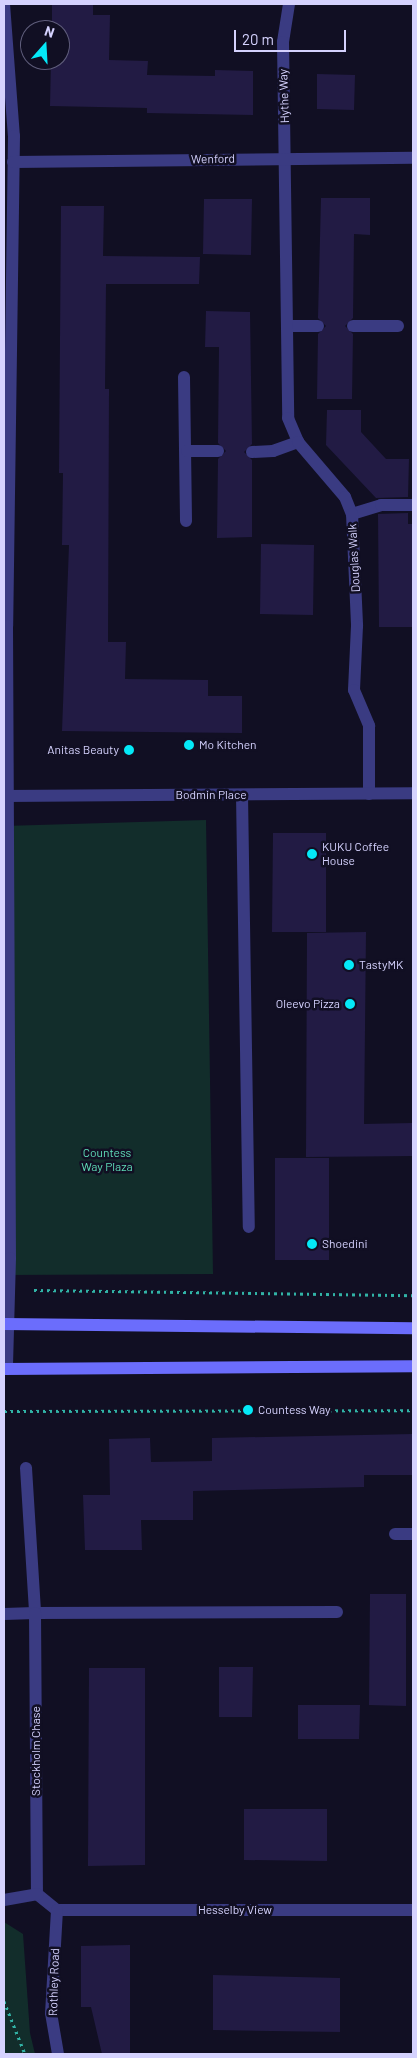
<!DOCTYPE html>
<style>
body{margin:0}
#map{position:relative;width:417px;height:2058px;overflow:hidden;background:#110f23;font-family:Barlow,sans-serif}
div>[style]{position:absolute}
.green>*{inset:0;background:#122d2b}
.building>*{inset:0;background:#221b44}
.path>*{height:3px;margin-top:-1.5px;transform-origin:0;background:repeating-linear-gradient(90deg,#31b3a6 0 2.5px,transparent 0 6.5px)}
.lane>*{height:12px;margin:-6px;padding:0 6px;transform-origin:6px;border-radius:6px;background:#3a3b82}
.street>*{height:12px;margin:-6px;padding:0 6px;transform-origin:6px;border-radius:6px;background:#3a3b82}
.secondary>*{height:12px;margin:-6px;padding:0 6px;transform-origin:6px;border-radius:6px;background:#6b6dfc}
.dots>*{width:14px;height:14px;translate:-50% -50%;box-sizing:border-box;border:2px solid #110f23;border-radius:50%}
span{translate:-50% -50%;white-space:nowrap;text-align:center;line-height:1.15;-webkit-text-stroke:5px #110f23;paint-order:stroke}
.street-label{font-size:12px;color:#d5d2fe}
.poi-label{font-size:12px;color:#d5d2fe}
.left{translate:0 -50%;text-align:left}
.right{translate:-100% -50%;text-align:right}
.park-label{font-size:12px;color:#5fddb8}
.frame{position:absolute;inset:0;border:5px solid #d5d2fe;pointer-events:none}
.north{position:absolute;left:20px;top:20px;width:50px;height:50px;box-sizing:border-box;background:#110f23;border:1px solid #5f5d7b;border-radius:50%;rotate:19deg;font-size:14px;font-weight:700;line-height:20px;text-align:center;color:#d5d2fe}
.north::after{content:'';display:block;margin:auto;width:18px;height:22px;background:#04e9f8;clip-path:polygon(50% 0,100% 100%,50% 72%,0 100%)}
.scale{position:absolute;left:234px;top:30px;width:112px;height:22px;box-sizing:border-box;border:2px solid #d5d2fe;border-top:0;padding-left:6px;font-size:15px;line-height:18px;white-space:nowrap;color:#d5d2fe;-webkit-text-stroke:4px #110f23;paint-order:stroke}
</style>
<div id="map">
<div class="green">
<div style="clip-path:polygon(206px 820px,213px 1274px,4px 1275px,4px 826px)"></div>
<div style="clip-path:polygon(4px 1922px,23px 1934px,30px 2033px,35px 2054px,4px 2054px)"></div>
</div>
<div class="building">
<div style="clip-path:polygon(52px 4px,93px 4px,93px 15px,110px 15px,109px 60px,148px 61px,147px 75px,215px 76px,215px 70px,253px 71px,253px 115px,147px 113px,147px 108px,50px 106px,51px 60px,60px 60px,60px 30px,52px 30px)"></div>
<div style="clip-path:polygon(317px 74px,355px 75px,354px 110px,317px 109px)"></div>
<div style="clip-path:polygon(321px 198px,370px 198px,370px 235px,354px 234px,353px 318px,345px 326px,353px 334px,352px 399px,317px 399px,318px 334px,326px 326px,318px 318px)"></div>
<div style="clip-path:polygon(204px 199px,252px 199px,251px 255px,203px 254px)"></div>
<div style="clip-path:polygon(61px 206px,104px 206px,103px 256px,200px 257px,199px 284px,106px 284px,105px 389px,109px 389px,108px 642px,126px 642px,125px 679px,208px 680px,208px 696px,242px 696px,242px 733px,62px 731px,69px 545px,62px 545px,63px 473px,59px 473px)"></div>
<div style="clip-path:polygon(206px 311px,250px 312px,252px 444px,244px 452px,252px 460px,252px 537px,217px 538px,218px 459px,226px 451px,218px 443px,219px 347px,205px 347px)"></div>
<div style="clip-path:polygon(327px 410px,361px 410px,361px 432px,386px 459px,409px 459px,408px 497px,376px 498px,326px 445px)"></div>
<div style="clip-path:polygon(408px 513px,408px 524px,413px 524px,413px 627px,379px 627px,378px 514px)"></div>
<div style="clip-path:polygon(261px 544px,314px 545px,313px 615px,260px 614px)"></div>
<div style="clip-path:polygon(273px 833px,326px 833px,326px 932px,272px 932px)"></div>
<div style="clip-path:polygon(366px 932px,364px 1124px,413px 1123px,413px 1156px,306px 1157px,307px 933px)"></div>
<div style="clip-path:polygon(275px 1158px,329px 1158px,329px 1260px,275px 1260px)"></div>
<div style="clip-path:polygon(413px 1434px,413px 1475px,364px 1475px,364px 1487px,193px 1491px,193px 1520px,141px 1520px,142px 1550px,85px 1550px,83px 1495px,110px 1495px,109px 1439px,150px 1438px,151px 1462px,212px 1461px,212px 1438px)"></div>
<div style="clip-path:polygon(370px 1594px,406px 1594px,406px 1706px,369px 1705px)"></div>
<div style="clip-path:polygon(219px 1667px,253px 1667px,252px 1717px,219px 1717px)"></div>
<div style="clip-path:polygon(89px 1668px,145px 1668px,145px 1865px,88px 1866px)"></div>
<div style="clip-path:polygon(298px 1705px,360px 1705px,359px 1739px,298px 1739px)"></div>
<div style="clip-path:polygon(244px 1809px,327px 1809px,327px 1861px,244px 1860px)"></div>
<div style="clip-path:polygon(130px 1945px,130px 2054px,102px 2054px,91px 2007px,81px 2007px,81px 1946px)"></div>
<div style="clip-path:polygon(213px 1975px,340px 1978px,340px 2032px,213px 2030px)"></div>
</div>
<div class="path">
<div style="left:34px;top:1290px;width:379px;rotate:0.8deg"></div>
<div style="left:4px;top:1411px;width:409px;rotate:-0.1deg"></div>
<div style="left:4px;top:2001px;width:57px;rotate:68.4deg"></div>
</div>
<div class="lane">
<div style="left:289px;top:326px;width:29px"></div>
<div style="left:353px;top:326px;width:45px"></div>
<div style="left:184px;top:377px;width:144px;rotate:89.2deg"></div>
<div style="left:187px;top:451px;width:31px"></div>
<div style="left:252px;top:452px;width:21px;rotate:-3deg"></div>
<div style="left:273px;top:451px;width:27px;rotate:-20deg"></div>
<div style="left:352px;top:514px;width:30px;rotate:-17deg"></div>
<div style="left:381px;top:505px;width:32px"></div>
<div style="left:242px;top:795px;width:432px;rotate:89.1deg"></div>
<div style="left:395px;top:1534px;width:18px"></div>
<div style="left:35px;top:1613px;width:302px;rotate:-0.2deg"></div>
</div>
<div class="street">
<div style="left:4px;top:4px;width:132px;rotate:85.7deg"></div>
<div style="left:14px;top:136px;width:490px;rotate:90.8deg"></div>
<div style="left:7px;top:626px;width:632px;rotate:89.73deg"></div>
<div style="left:10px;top:1258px;width:110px;rotate:91.6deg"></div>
<div style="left:289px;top:4px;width:38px;rotate:99deg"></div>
<div style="left:283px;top:42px;width:376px;rotate:89.2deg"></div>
<div style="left:288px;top:418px;width:26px;rotate:67deg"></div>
<div style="left:298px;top:442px;width:72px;rotate:49.5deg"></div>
<div style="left:345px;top:497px;width:18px;rotate:68deg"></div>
<div style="left:352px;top:514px;width:112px;rotate:87.4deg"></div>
<div style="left:357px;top:626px;width:64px;rotate:92.7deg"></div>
<div style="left:354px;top:690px;width:39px;rotate:67deg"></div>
<div style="left:369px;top:726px;width:68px;rotate:90deg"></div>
<div style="left:13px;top:162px;width:400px;rotate:-0.6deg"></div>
<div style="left:4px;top:796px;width:409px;rotate:-0.4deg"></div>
<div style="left:26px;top:1468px;width:145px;rotate:86.4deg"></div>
<div style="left:4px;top:1614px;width:31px;rotate:-2deg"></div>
<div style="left:35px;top:1613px;width:281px;rotate:89.6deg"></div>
<div style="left:37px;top:1894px;width:26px;rotate:39deg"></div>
<div style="left:4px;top:1900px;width:34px;rotate:-10deg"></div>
<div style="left:57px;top:1910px;width:356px"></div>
<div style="left:57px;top:1910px;width:103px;rotate:93.3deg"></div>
<div style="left:51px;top:2013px;width:42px;rotate:80.3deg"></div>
</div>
<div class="secondary">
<div style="left:4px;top:1324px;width:409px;rotate:0.6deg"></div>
<div style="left:4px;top:1369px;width:409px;rotate:-0.4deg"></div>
</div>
<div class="dots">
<div style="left:189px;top:745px;background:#04e9f8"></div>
<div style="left:129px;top:750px;background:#04e9f8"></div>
<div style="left:312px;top:854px;background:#04e9f8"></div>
<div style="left:349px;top:965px;background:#04e9f8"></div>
<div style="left:350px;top:1004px;background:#04e9f8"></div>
<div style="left:312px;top:1244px;background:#04e9f8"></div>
<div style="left:248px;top:1410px;background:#04e9f8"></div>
</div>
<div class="street-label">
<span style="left:284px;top:96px;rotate:-92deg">Hythe Way</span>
<span style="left:213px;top:159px;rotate:-1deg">Wenford</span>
<span style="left:354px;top:558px;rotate:-93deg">Douglas Walk</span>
<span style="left:211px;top:795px">Bodmin Place</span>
<span style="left:36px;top:1751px;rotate:-90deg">Stockholm Chase</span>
<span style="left:235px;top:1910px">Hesselby View</span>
<span style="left:54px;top:1982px;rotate:-88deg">Rothley Road</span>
</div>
<div class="poi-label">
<span class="left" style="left:199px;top:745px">Mo Kitchen</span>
<span class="right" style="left:119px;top:750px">Anitas Beauty</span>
<span class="left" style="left:322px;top:854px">KUKU Coffee<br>House</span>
<span class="left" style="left:359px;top:965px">TastyMK</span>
<span class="right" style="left:340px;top:1004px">Oleevo Pizza</span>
<span class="left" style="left:322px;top:1244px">Shoedini</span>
<span class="left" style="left:258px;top:1410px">Countess Way</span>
</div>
<div class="park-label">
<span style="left:107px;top:1160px">Countess<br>Way Plaza</span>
</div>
<div class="frame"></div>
<div class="north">N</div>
<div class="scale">20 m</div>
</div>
